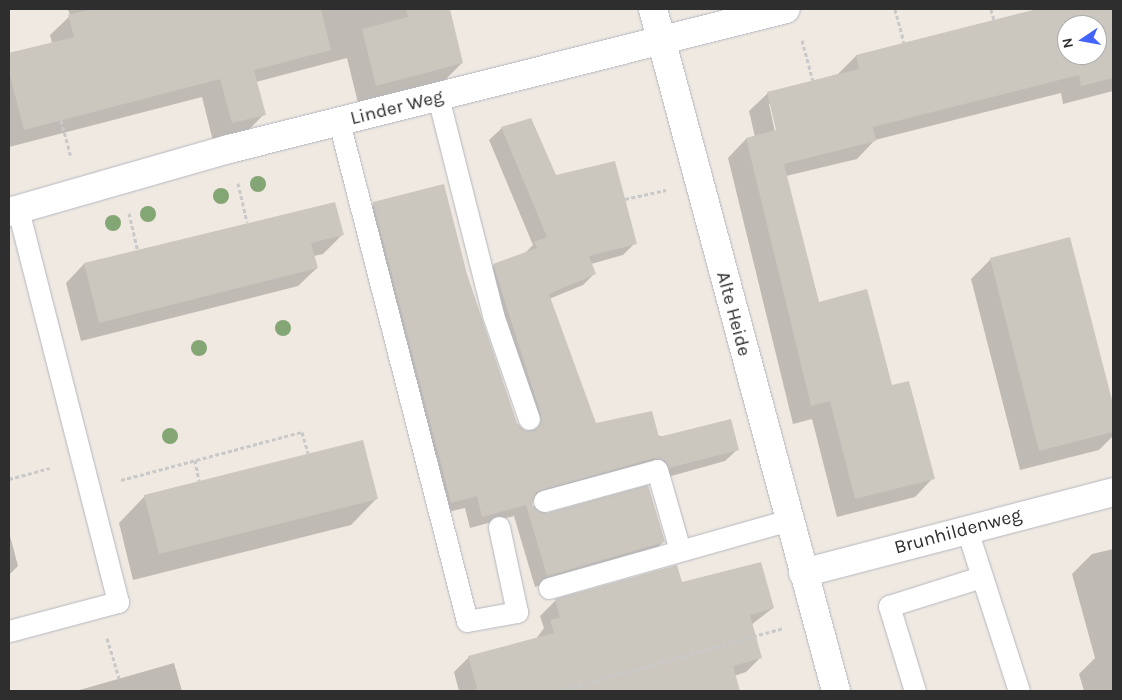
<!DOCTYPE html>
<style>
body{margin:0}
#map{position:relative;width:1122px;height:700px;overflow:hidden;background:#efe9e1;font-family:Karla,sans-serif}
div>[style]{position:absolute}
.shadow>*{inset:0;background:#0003}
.building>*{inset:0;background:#cbc7bf}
.path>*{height:3px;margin-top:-1.5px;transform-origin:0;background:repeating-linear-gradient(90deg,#c9c9c9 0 4px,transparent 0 6.5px)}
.roads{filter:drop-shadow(0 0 1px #b4b7c1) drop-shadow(0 0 1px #b4b7c1)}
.lane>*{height:21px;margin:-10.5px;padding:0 10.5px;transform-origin:10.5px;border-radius:10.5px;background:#fff}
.street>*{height:28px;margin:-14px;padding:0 14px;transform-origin:14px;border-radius:14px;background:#fff}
.trees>*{width:16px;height:16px;margin:-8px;border-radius:50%;background:#84a574}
span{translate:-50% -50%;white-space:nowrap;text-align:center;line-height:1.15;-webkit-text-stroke:4px #fff;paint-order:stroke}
.street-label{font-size:19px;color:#2e2e2e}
.frame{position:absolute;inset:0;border:10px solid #2e2e2e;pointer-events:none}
.north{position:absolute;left:1057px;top:15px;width:50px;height:50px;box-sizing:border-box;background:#fff;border:1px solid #ababab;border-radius:50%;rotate:258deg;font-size:14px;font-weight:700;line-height:20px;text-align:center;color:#2e2e2e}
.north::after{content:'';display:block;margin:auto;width:18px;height:22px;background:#4264fb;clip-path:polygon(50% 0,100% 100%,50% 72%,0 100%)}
</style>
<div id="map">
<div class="shadow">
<div style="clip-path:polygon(68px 9px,153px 9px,155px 17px,186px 9px,448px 9px,462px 63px,444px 81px,358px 103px,347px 58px,256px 82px,264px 114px,246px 133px,213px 141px,202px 97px,9px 147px,9px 53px,52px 43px,50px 35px,70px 16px)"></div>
<div style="clip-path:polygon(evenodd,1048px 9px,1113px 9px,1113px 91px,1063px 104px,1061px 93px,875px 140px,857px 159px,786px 176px,819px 303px,891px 387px,933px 478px,915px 497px,837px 517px,812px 419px,793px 424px,728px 158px,746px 139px,755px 137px,749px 111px,768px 93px,838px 74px,856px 56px,1048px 9px,1067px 25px,1097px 25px,1097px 55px,1067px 55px,1067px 25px,1048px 9px,769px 104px,771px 104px,779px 136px,776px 137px,769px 104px)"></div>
<div style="clip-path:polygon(502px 128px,635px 243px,623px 255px,591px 264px,595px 273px,583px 285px,549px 299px,595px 425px,738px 449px,725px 461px,657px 480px,641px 470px,532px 501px,531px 505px,547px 514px,663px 542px,651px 554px,535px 587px,514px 516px,470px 528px,465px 508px,439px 514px,362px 216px,374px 204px,466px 274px,516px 424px,527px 432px,482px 278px,494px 265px,524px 254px,533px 245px,489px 140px)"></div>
<div style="clip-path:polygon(342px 235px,323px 254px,314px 256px,317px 268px,298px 286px,81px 341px,66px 283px,84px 264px)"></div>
<div style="clip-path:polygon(1069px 239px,1113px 409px,1113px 436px,1099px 450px,1020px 470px,971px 279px,990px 260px)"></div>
<div style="clip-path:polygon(145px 496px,377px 498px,351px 525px,133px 580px,119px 523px)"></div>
<div style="clip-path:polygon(9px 532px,18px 566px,9px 575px)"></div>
<div style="clip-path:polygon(1113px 549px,1113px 691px,1084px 691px,1079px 674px,1095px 658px,1072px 574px,1092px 554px)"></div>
<div style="clip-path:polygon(676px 566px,681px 583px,773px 608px,751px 625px,761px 657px,746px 672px,734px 676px,738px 691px,518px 691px,517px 687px,459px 691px,454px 672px,469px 657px,536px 639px,544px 628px,540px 616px,555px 601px)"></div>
<div style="clip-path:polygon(174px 663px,182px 691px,76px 691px)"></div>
</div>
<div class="building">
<div style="clip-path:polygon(93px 9px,321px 9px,331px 50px,254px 70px,266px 115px,232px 123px,220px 79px,24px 130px,9px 72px,9px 53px,74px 37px,68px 15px)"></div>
<div style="clip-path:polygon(406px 9px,450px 9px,463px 63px,376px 86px,362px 29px,408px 17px)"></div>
<div style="clip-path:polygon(evenodd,1037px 9px,1113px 9px,1113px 78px,1081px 86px,1079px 75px,873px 127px,876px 141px,784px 164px,819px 302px,867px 289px,892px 385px,909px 381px,935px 479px,855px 499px,830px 401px,811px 406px,746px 138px,776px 130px,767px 92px,859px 69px,856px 55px,1037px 9px,1067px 25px,1097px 25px,1097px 55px,1067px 55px,1067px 25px)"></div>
<div style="clip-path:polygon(531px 118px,556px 175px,615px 161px,637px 244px,589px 256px,596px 274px,549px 294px,596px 423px,652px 411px,659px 437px,731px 419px,739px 450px,669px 468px,665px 461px,654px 458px,536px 492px,532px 505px,547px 513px,648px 485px,665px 542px,547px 576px,526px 505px,482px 517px,477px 496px,451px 503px,373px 202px,444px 184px,467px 274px,517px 423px,526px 431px,534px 431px,541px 415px,493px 264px,537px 248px,534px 242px,547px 237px,501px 127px)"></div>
<div style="clip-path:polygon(335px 202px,344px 235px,311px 243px,318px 268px,99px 323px,84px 263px)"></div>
<div style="clip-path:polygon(1070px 237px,1113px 404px,1113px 432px,1039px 451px,990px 258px)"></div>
<div style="clip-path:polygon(363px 440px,378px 499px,159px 554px,144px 495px)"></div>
<div style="clip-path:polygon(761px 562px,774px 608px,750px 615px,762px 658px,733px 666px,740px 691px,478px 691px,468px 656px,554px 633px,550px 620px,560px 618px,555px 599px,677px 565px,682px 582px)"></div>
</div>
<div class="path">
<div style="left:895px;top:9px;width:35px;rotate:75deg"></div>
<div style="left:991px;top:9px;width:11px;rotate:75deg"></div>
<div style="left:802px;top:40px;width:42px;rotate:75deg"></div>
<div style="left:61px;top:120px;width:39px;rotate:75deg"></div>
<div style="left:238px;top:183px;width:40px;rotate:77deg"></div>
<div style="left:625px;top:199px;width:42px;rotate:-12.4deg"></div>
<div style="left:129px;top:213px;width:37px;rotate:77deg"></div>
<div style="left:195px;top:460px;width:21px;rotate:79deg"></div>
<div style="left:9px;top:479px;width:42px;rotate:-15deg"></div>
<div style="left:121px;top:480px;width:187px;rotate:-14.9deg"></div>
<div style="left:302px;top:432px;width:22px;rotate:74deg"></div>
<div style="left:107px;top:638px;width:42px;rotate:73.3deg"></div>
<div style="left:559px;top:691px;width:233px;rotate:-15.7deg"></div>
</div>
<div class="roads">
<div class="lane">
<div style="left:438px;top:97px;width:225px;rotate:75.8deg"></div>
<div style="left:493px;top:315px;width:110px;rotate:70.9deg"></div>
<div style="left:339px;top:122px;width:515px;rotate:75.61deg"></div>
<div style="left:467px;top:621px;width:51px;rotate:-10.2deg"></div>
<div style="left:517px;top:612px;width:87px;rotate:-102deg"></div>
<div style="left:544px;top:501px;width:117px;rotate:-15.3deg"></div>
<div style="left:657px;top:470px;width:83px;rotate:74deg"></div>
<div style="left:967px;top:530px;width:169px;rotate:72.1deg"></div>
<div style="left:549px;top:588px;width:249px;rotate:-15.8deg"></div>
<div style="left:9px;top:631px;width:113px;rotate:-14.9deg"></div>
<div style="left:118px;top:602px;width:406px;rotate:-104.3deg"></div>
<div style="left:915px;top:691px;width:89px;rotate:-107deg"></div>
<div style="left:889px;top:606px;width:96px;rotate:-17.5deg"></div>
</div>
<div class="street">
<div style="left:653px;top:9px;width:706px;rotate:74.98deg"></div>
<div style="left:9px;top:212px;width:229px;rotate:-16deg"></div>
<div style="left:229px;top:149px;width:574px;rotate:-14.11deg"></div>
<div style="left:803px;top:573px;width:320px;rotate:-14.6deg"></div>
</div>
</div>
<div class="trees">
<div style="left:258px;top:184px"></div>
<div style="left:221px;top:196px"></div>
<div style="left:148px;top:214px"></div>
<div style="left:113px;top:223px"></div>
<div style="left:283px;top:328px"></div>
<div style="left:199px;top:348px"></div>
<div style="left:170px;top:436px"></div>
</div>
<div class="street-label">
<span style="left:397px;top:108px;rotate:-14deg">Linder Weg</span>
<span style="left:733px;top:314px;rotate:75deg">Alte Heide</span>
<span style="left:958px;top:532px;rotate:-15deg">Brunhildenweg</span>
</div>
<div class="frame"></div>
<div class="north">N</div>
</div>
